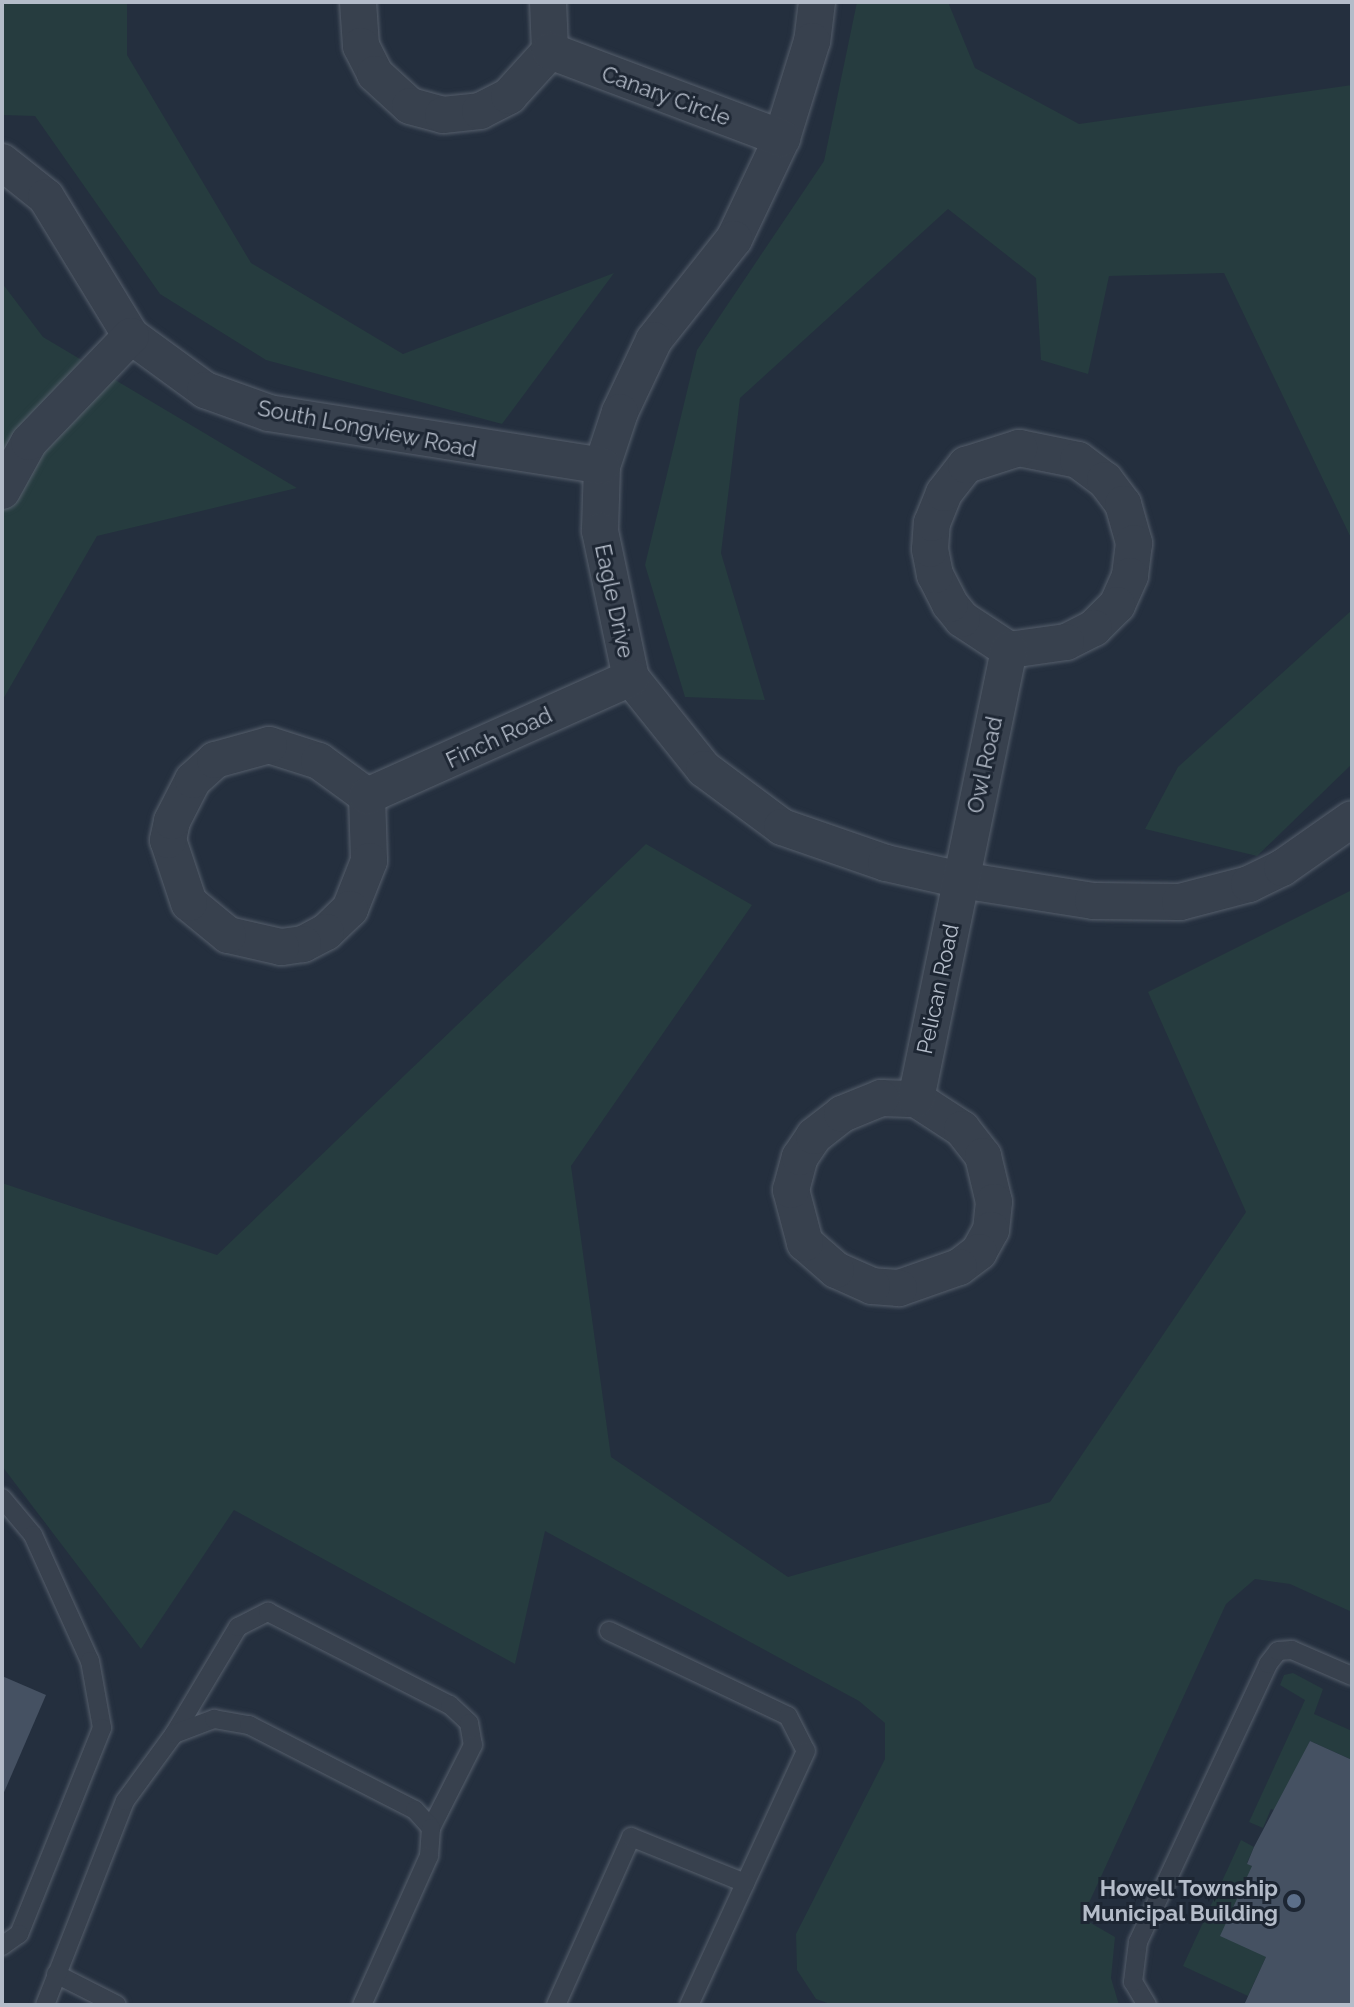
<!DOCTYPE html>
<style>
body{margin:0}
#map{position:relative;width:1354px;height:2007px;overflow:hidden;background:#242f3e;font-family:Raleway,sans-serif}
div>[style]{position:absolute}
.green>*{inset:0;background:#263c3f}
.building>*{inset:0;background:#455162}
.roads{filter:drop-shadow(0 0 2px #565f6c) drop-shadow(0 0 2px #565f6c)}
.lane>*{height:18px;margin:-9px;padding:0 9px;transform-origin:9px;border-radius:9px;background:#38414e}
.street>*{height:36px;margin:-18px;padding:0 18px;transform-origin:18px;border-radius:18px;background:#38414e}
.dots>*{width:22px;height:22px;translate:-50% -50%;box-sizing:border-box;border:4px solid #1d2633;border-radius:50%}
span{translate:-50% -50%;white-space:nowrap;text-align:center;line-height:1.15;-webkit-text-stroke:6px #1d2633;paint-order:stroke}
.street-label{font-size:22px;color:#b4bcc9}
.poi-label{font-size:22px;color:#b4bcc9;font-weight:700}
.right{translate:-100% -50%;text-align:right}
.frame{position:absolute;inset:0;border:4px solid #b4bcc9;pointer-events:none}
</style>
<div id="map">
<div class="green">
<div style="clip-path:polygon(2px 2px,127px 2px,127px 55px,251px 263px,403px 354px,614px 273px,502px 424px,266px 360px,160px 294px,35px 116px,2px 115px)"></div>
<div style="clip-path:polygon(857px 2px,948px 2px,975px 68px,1079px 124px,1352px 85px,1352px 540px,1224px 273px,1109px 276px,1088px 374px,1041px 360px,1036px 278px,948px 209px,740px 398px,721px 553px,765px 700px,685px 697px,645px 565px,697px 350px,824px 161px)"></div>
<div style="clip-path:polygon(2px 283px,43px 337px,297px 488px,97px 536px,2px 701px)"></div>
<div style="clip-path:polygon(1352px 610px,1352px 764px,1257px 856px,1145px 829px,1178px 767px)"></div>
<div style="clip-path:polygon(646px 844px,752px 905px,571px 1166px,611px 1457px,788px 1577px,1050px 1502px,1246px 1212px,1148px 992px,1352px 890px,1352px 1612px,1290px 1584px,1255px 1579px,1226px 1604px,1082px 1918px,1115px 1937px,1111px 1978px,1119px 2005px,833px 2005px,816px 1999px,797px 1970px,796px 1934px,885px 1759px,885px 1723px,859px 1701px,545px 1531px,515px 1664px,234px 1510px,141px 1649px,2px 1466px,2px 1183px,217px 1255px)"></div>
<div style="clip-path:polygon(1293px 1673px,1323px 1689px,1314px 1714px,1352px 1731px,1352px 1760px,1310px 1741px,1277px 1811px,1271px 1809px,1263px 1828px,1249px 1822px,1305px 1700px,1280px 1685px,1284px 1675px)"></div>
<div style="clip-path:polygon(1241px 1840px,1254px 1847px,1247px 1863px,1252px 1866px,1266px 1957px,1248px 1996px,1183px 1966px)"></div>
</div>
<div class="building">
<div style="clip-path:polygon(2px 1676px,46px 1695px,2px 1797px)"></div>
<div style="clip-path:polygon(1310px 1741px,1352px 1760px,1352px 2005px,1244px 2005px,1266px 1957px,1220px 1936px,1252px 1866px,1247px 1864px,1254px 1847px)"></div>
</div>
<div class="roads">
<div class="lane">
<div style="left:2px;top:1498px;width:48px;rotate:50deg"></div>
<div style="left:33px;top:1535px;width:138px;rotate:65.7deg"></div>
<div style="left:90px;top:1661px;width:68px;rotate:79.8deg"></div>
<div style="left:102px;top:1728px;width:222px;rotate:111.9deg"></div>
<div style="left:19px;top:1934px;width:21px;rotate:145deg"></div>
<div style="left:609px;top:1631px;width:198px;rotate:25.4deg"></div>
<div style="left:788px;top:1716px;width:39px;rotate:63deg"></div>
<div style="left:806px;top:1751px;width:280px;rotate:114.7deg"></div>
<div style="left:174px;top:1734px;width:125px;rotate:-59.1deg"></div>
<div style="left:238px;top:1627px;width:34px;rotate:-27deg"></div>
<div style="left:268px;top:1612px;width:204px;rotate:27.1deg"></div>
<div style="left:450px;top:1705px;width:26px;rotate:43deg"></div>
<div style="left:469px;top:1723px;width:22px;rotate:80deg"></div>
<div style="left:473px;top:1745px;width:93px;rotate:116.8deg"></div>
<div style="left:56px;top:1974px;width:68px;rotate:26.9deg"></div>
<div style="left:45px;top:2005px;width:219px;rotate:-68.6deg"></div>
<div style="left:125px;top:1801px;width:83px;rotate:-53.8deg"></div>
<div style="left:174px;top:1734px;width:43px;rotate:-20.6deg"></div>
<div style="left:214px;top:1719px;width:36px;rotate:10deg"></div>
<div style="left:249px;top:1725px;width:186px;rotate:27.1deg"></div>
<div style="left:415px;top:1810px;width:24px;rotate:48deg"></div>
<div style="left:431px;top:1828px;width:28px;rotate:94deg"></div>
<div style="left:429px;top:1856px;width:163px;rotate:114.2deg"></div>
<div style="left:556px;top:2005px;width:184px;rotate:-65.9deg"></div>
<div style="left:631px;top:1837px;width:123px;rotate:22deg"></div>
<div style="left:1147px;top:2005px;width:27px;rotate:-121deg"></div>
<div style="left:1133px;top:1982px;width:40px;rotate:-82.9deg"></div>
<div style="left:1138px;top:1942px;width:307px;rotate:-64.9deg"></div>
<div style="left:1268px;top:1664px;width:16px;rotate:-52deg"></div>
<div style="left:1278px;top:1651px;width:14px;rotate:-4deg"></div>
<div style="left:1292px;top:1650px;width:65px;rotate:23.4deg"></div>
</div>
<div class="street">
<div style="left:358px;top:2px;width:44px;rotate:86.1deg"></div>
<div style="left:361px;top:46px;width:31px;rotate:63deg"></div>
<div style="left:375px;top:74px;width:47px;rotate:42.4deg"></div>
<div style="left:410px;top:106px;width:34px;rotate:15deg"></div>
<div style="left:443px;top:115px;width:37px;rotate:-6deg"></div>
<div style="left:480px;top:111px;width:33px;rotate:-27deg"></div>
<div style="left:509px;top:96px;width:61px;rotate:-47.7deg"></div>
<div style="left:550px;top:51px;width:49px;rotate:-92.3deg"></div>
<div style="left:817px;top:2px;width:39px;rotate:97deg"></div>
<div style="left:812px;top:41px;width:102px;rotate:107.2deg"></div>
<div style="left:782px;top:138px;width:112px;rotate:115.4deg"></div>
<div style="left:734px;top:239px;width:129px;rotate:128.4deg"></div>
<div style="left:654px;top:340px;width:80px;rotate:115.3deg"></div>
<div style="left:620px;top:412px;width:57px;rotate:108.4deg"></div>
<div style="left:602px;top:466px;width:65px;rotate:91.8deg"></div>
<div style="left:600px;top:531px;width:150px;rotate:78.1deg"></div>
<div style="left:631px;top:678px;width:117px;rotate:51.3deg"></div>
<div style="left:704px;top:769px;width:97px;rotate:36.6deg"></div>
<div style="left:782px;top:827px;width:110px;rotate:19.1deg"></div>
<div style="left:886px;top:863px;width:77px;rotate:12.8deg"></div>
<div style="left:961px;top:880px;width:134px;rotate:9deg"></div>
<div style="left:1093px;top:901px;width:87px;rotate:0.7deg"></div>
<div style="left:1180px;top:902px;width:71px;rotate:-14.6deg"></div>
<div style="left:1249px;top:884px;width:37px;rotate:-26deg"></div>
<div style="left:1282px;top:868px;width:85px;rotate:-35deg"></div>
<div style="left:550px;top:51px;width:248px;rotate:20.6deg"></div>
<div style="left:2px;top:162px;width:56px;rotate:38.5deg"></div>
<div style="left:46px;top:197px;width:163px;rotate:58.6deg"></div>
<div style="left:131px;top:336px;width:92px;rotate:36.1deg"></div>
<div style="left:205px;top:390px;width:68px;rotate:19.8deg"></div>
<div style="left:269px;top:413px;width:337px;rotate:9deg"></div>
<div style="left:1019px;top:448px;width:60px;rotate:11.5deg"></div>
<div style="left:1078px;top:460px;width:34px;rotate:37deg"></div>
<div style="left:1105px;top:480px;width:30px;rotate:53deg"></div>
<div style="left:1123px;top:504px;width:41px;rotate:74.2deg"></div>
<div style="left:1134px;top:543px;width:33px;rotate:97deg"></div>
<div style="left:1130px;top:576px;width:32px;rotate:114deg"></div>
<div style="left:1117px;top:605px;width:33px;rotate:135deg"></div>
<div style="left:1094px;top:628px;width:31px;rotate:153deg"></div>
<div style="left:1066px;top:642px;width:58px;rotate:172deg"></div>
<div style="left:1009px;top:650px;width:56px;rotate:-146.6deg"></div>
<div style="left:962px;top:619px;width:19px;rotate:-129deg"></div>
<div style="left:950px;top:604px;width:33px;rotate:-117deg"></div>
<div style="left:935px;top:575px;width:26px;rotate:-101deg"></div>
<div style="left:930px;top:549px;width:26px;rotate:-86deg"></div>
<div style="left:932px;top:523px;width:32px;rotate:-68deg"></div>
<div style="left:944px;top:493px;width:36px;rotate:-52deg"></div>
<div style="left:966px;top:465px;width:56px;rotate:-17.8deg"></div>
<div style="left:2px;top:491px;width:56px;rotate:-61.1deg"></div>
<div style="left:29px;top:442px;width:147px;rotate:-46.1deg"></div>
<div style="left:269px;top:745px;width:52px;rotate:17.7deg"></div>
<div style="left:319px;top:761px;width:59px;rotate:36.1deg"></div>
<div style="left:367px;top:796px;width:65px;rotate:88.2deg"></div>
<div style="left:369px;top:861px;width:52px;rotate:111.6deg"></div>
<div style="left:350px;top:909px;width:33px;rotate:136deg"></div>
<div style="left:326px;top:932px;width:26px;rotate:152deg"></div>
<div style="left:303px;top:944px;width:22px;rotate:172deg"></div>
<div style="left:281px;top:947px;width:54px;rotate:-167.2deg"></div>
<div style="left:228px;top:935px;width:50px;rotate:-140.6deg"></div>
<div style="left:189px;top:903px;width:66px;rotate:-108.4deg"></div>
<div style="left:168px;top:840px;width:19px;rotate:-78deg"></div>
<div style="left:172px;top:821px;width:46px;rotate:-62.9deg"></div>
<div style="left:193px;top:780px;width:30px;rotate:-42deg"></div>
<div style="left:215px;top:760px;width:56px;rotate:-15.5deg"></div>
<div style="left:367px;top:796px;width:289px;rotate:-24.1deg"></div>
<div style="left:881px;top:1098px;width:35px;rotate:2deg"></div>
<div style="left:916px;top:1099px;width:55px;rotate:33.1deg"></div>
<div style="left:962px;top:1129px;width:34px;rotate:52deg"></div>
<div style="left:983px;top:1156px;width:47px;rotate:76.6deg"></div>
<div style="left:994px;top:1202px;width:28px;rotate:96deg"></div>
<div style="left:991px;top:1230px;width:25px;rotate:119deg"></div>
<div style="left:979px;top:1252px;width:25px;rotate:143deg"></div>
<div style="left:959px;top:1267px;width:64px;rotate:160.7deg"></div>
<div style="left:899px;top:1288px;width:27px;rotate:-176deg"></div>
<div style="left:872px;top:1286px;width:39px;rotate:-156deg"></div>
<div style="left:836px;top:1270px;width:41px;rotate:-138.9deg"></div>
<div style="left:805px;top:1243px;width:55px;rotate:-104.8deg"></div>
<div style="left:791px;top:1190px;width:34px;rotate:-75deg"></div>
<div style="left:800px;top:1157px;width:25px;rotate:-56deg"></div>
<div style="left:814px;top:1136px;width:36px;rotate:-38deg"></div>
<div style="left:842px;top:1114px;width:42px;rotate:-22.3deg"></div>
<div style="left:916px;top:1099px;width:459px;rotate:-78.3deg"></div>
</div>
</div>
<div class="dots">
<div style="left:1294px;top:1901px;background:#5c6f8a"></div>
</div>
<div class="street-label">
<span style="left:666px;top:96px;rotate:20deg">Canary Circle</span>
<span style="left:367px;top:429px;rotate:11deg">South Longview Road</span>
<span style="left:614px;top:601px;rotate:78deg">Eagle Drive</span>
<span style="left:499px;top:738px;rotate:-25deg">Finch Road</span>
<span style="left:985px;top:765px;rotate:-78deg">Owl Road</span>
<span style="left:938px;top:989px;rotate:-78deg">Pelican Road</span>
</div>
<div class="poi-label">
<span class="right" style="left:1278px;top:1901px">Howell Township<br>Municipal Building</span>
</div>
<div class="frame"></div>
</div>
